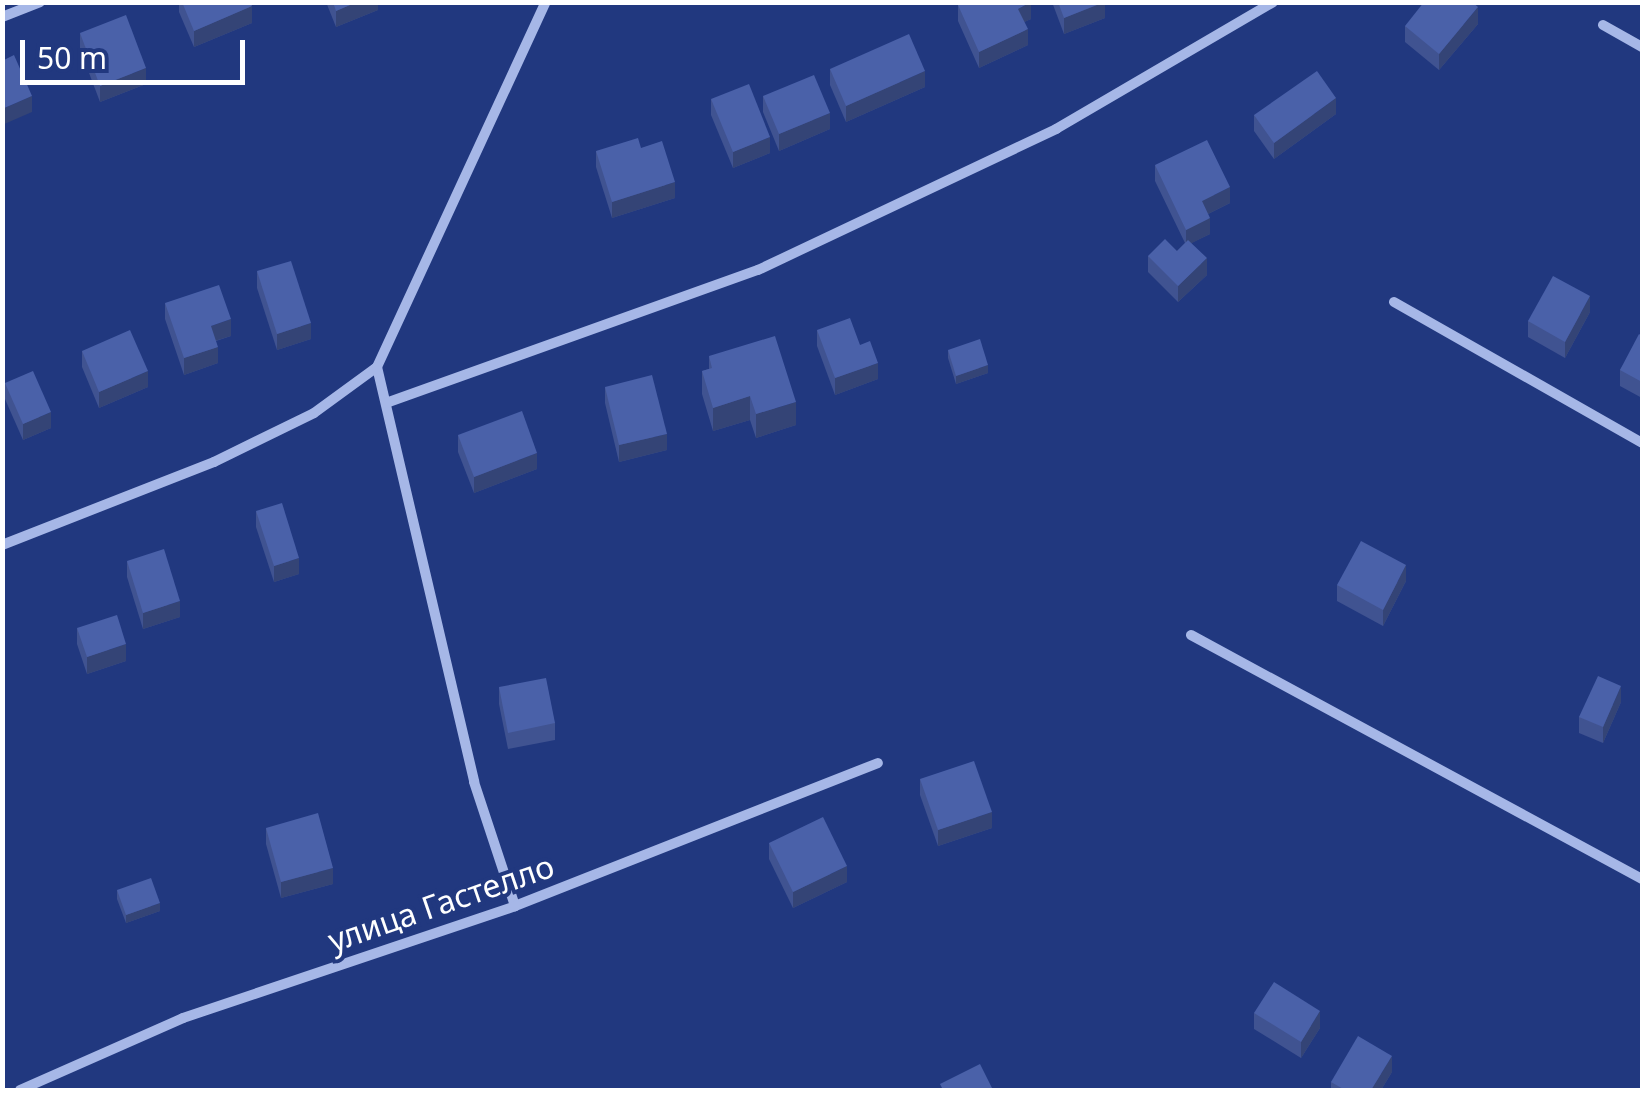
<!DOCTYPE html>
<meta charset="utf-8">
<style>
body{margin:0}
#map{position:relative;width:1645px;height:1093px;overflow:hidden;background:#21387f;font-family:"Noto Sans",sans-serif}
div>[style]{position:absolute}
.street>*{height:10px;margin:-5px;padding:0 5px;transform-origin:5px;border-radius:5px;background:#a6b7e7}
.wall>*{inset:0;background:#405391}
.shaded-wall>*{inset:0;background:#344476}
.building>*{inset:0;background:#4a61a9}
span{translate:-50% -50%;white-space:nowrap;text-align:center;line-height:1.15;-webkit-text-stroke:8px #21387f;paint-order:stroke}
.street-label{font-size:32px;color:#fff}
.frame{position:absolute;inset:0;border:5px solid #fff;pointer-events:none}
.scale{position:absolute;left:20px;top:40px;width:225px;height:45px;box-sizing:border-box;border:5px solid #fff;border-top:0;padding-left:12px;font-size:30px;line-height:35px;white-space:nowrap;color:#fff;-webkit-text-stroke:8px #21387f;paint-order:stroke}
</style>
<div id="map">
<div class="street">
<div style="left:2px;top:17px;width:41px;rotate:-21.5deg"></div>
<div style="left:1603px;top:25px;width:45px;rotate:29.4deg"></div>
<div style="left:1394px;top:302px;width:285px;rotate:29.6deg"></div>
<div style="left:377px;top:367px;width:426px;rotate:76.8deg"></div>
<div style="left:474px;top:782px;width:131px;rotate:71.7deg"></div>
<div style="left:386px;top:403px;width:395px;rotate:-19.7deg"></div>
<div style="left:758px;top:270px;width:330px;rotate:-25.3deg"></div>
<div style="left:1056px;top:129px;width:251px;rotate:-30.3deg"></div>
<div style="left:2px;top:545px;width:228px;rotate:-21.4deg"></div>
<div style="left:214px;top:462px;width:111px;rotate:-26.1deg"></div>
<div style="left:314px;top:413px;width:78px;rotate:-36.1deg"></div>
<div style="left:377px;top:367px;width:402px;rotate:-65.2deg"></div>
<div style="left:1191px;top:635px;width:513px;rotate:28.41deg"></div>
<div style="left:20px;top:1090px;width:178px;rotate:-23.8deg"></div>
<div style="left:183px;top:1018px;width:350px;rotate:-18.6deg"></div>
<div style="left:515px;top:906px;width:390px;rotate:-21.5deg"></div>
</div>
<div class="wall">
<div style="clip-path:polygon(179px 2px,250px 2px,252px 23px,194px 47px,179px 12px)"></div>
<div style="clip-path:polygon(326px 2px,378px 2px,378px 10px,336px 27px)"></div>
<div style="clip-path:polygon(1052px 2px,1105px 2px,1105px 18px,1064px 34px)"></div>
<div style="clip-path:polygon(958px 5px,1031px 19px,1024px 22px,1028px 45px,979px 68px,958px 21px)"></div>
<div style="clip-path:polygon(1478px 24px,1439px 70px,1405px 42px,1405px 26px)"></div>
<div style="clip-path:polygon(80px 33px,146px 84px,100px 102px,80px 49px)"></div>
<div style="clip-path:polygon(830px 69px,925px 87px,846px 122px,830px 85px)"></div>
<div style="clip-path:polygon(763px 96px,830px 129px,779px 151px,763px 112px)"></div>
<div style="clip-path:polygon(711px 99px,770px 153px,733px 168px,711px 115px)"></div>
<div style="clip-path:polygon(1336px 114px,1274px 159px,1254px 131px,1254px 115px)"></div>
<div style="clip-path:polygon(641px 148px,675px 198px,612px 218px,596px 167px,596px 151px)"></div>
<div style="clip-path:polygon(1155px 165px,1230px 203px,1208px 214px,1210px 234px,1191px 243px,1207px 275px,1178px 302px,1148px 272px,1148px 256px,1177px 251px,1185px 243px,1155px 181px)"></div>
<div style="clip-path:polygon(257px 271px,311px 339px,277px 350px,257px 288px)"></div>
<div style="clip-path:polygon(165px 303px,231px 336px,216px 341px,218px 363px,184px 375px,165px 319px)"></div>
<div style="clip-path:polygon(1590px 312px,1565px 358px,1528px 337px,1528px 321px)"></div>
<div style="clip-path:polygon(817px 330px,860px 345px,878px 379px,835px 395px,817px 346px)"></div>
<div style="clip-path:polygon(1642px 336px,1642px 398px,1620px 386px,1620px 370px)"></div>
<div style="clip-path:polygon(948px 350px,988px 373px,956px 384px,948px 358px)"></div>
<div style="clip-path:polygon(82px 351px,148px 387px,99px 408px,82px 367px)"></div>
<div style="clip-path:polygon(709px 356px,796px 425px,756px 438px,750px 420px,713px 431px,702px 394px,702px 371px,709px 369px)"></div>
<div style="clip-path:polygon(5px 383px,51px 428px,23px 440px,5px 399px)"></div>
<div style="clip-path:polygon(605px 387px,667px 450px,619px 462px,605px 403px)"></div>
<div style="clip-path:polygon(458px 435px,537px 469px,474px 493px,458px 452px)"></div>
<div style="clip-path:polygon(256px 511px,299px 574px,274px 582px,256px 527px)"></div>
<div style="clip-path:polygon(127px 561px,180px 617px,143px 629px,127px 577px)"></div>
<div style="clip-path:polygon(1406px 581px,1383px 626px,1337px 601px,1337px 585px)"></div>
<div style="clip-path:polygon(77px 628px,126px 661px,87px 674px,77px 644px)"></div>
<div style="clip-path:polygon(499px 687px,555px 723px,555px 740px,508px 749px,499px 704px)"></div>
<div style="clip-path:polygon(1621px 702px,1603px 743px,1579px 733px,1579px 717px)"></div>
<div style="clip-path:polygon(920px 779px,992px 828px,938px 846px,920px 795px)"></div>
<div style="clip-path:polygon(266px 828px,333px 884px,281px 898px,266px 844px)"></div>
<div style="clip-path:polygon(769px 843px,847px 882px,793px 908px,769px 859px)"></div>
<div style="clip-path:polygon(117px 890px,160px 911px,126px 923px,117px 899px)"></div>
<div style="clip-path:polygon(1254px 1013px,1320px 1028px,1301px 1058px,1254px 1029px)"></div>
<div style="clip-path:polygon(1392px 1072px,1381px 1090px,1331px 1090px,1331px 1082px)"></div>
</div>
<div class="shaded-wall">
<div style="clip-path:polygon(357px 2px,378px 2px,378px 10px,336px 27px,336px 11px)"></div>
<div style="clip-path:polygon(1031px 2px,1031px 19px,1018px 25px,1018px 9px)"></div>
<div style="clip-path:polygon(1105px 2px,1105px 18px,1064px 34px,1064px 18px)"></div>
<div style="clip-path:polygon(252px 6px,252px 23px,194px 47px,194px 31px)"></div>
<div style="clip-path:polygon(1478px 7px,1478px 24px,1439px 70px,1439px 54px)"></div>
<div style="clip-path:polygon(1028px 29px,1028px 45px,979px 68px,979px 52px)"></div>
<div style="clip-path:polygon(146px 68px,146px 84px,100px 102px,100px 86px)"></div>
<div style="clip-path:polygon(925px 71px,925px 87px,846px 122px,846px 106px)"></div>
<div style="clip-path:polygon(32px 96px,32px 112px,2px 125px,2px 109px)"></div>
<div style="clip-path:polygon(1336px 98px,1336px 114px,1274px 159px,1274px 143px)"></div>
<div style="clip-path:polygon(830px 113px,830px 129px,779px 151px,779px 134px)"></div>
<div style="clip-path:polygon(770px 137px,770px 153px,733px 168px,733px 152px)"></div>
<div style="clip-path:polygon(675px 182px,675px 198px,612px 218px,612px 202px)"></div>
<div style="clip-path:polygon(1230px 187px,1230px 203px,1202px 217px,1202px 201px)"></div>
<div style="clip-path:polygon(1210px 218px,1210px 234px,1186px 246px,1186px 230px)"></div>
<div style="clip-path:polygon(1207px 258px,1207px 275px,1178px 302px,1178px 286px)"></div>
<div style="clip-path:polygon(1590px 296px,1590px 312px,1565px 358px,1565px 342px)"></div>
<div style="clip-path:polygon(231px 319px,231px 336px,211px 342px,211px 326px)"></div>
<div style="clip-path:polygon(311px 323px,311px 339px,277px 350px,277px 334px)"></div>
<div style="clip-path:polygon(218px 347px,218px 363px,184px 375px,184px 358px)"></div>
<div style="clip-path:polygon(878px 363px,878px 379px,835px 395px,835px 378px)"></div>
<div style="clip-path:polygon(988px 365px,988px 373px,956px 384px,956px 376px)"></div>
<div style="clip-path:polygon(148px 371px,148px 387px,99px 408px,99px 392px)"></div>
<div style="clip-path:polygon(750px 396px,750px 420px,713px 431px,713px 408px)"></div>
<div style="clip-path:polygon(796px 402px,796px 425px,756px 438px,756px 414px)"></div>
<div style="clip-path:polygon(51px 412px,51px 428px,23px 440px,23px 424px)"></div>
<div style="clip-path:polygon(667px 434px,667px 450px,619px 462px,619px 445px)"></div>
<div style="clip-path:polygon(537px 453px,537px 469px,474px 493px,474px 477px)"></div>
<div style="clip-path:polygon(299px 558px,299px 574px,274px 582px,274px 566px)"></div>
<div style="clip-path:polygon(1406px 565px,1406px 581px,1383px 626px,1383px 610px)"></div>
<div style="clip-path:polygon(180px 601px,180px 617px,143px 629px,143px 613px)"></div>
<div style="clip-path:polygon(126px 644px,126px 661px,87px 674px,87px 657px)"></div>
<div style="clip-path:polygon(1621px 686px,1621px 702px,1603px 743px,1603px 727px)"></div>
<div style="clip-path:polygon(992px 812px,992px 828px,938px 846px,938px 830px)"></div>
<div style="clip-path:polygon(847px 866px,847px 882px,793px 908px,793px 892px)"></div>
<div style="clip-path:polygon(333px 868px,333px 884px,281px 898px,281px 882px)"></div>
<div style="clip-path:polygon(160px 903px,160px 911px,126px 923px,126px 915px)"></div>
<div style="clip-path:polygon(1320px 1011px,1320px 1028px,1301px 1058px,1301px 1042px)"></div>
<div style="clip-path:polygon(1392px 1056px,1392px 1072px,1381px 1090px,1371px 1090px)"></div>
</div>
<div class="building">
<div style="clip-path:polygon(182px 2px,250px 2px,252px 6px,194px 31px)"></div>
<div style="clip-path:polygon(333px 2px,357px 2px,336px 11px)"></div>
<div style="clip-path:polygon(963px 2px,1031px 2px,1018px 9px,1028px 29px,979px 52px,958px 5px)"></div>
<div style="clip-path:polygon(1058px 2px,1104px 2px,1064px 18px)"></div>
<div style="clip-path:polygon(1424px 2px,1472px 2px,1478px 7px,1439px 54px,1405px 26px)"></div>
<div style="clip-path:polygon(126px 15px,146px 68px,100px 86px,80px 33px)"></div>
<div style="clip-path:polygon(909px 34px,925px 71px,846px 106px,830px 69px)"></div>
<div style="clip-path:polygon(14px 55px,32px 96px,2px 109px,2px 61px)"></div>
<div style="clip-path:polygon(1317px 71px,1336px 98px,1274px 143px,1254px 115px)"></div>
<div style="clip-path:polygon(814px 75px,830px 113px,779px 134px,763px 96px)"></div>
<div style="clip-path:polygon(749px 84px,770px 137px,733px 152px,711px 99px)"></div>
<div style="clip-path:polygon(638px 138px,641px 148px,662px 141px,675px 182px,612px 202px,596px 151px)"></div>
<div style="clip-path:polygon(1207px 140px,1230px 187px,1202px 201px,1210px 218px,1186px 230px,1155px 165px)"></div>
<div style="clip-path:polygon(1165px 239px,1177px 251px,1188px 240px,1207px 258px,1178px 286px,1148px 256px)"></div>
<div style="clip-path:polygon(291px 261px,311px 323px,277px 334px,257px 271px)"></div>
<div style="clip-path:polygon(1553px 276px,1590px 296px,1565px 342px,1528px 321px)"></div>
<div style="clip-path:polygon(219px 285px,231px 319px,211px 326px,218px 347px,184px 358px,165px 303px)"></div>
<div style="clip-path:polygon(850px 318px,860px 345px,870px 341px,878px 363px,835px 378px,817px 330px)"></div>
<div style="clip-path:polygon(130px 330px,148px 371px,99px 392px,82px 351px)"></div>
<div style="clip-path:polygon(1639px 334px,1642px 336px,1642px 382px,1620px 370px)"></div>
<div style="clip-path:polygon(775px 336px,796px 402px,756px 414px,750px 396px,713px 408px,702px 371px,712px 368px,709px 356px)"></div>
<div style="clip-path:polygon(980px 339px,988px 365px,956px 376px,948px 350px)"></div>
<div style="clip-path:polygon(33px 371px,51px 412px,23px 424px,5px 383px)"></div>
<div style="clip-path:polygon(652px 375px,667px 434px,619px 445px,605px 387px)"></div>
<div style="clip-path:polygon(522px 411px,537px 453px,474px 477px,458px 435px)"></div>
<div style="clip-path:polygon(282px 503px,299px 558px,274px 566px,256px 511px)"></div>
<div style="clip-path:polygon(1361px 541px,1406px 565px,1383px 610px,1337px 585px)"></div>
<div style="clip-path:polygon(164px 549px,180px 601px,143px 613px,127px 561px)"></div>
<div style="clip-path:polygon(117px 615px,126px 644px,87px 657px,77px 628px)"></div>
<div style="clip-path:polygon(1598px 676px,1621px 686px,1603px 727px,1579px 717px)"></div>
<div style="clip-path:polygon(546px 678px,555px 723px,508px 733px,499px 687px)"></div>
<div style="clip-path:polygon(974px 761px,992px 812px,938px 830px,920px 779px)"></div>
<div style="clip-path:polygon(318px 813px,333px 868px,281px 882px,266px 828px)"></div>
<div style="clip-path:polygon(823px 817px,847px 866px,793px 892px,769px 843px)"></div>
<div style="clip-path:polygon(151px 878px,160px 903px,126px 915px,117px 890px)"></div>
<div style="clip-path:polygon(1274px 982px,1320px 1011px,1301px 1042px,1254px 1013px)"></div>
<div style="clip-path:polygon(1358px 1036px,1392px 1056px,1371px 1090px,1345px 1090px,1331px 1082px)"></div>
<div style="clip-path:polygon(980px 1064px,993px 1090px,943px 1090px,940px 1084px)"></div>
</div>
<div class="street-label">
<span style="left:441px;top:903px;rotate:-19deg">улица Гастелло</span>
</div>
<div class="frame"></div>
<div class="scale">50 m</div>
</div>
